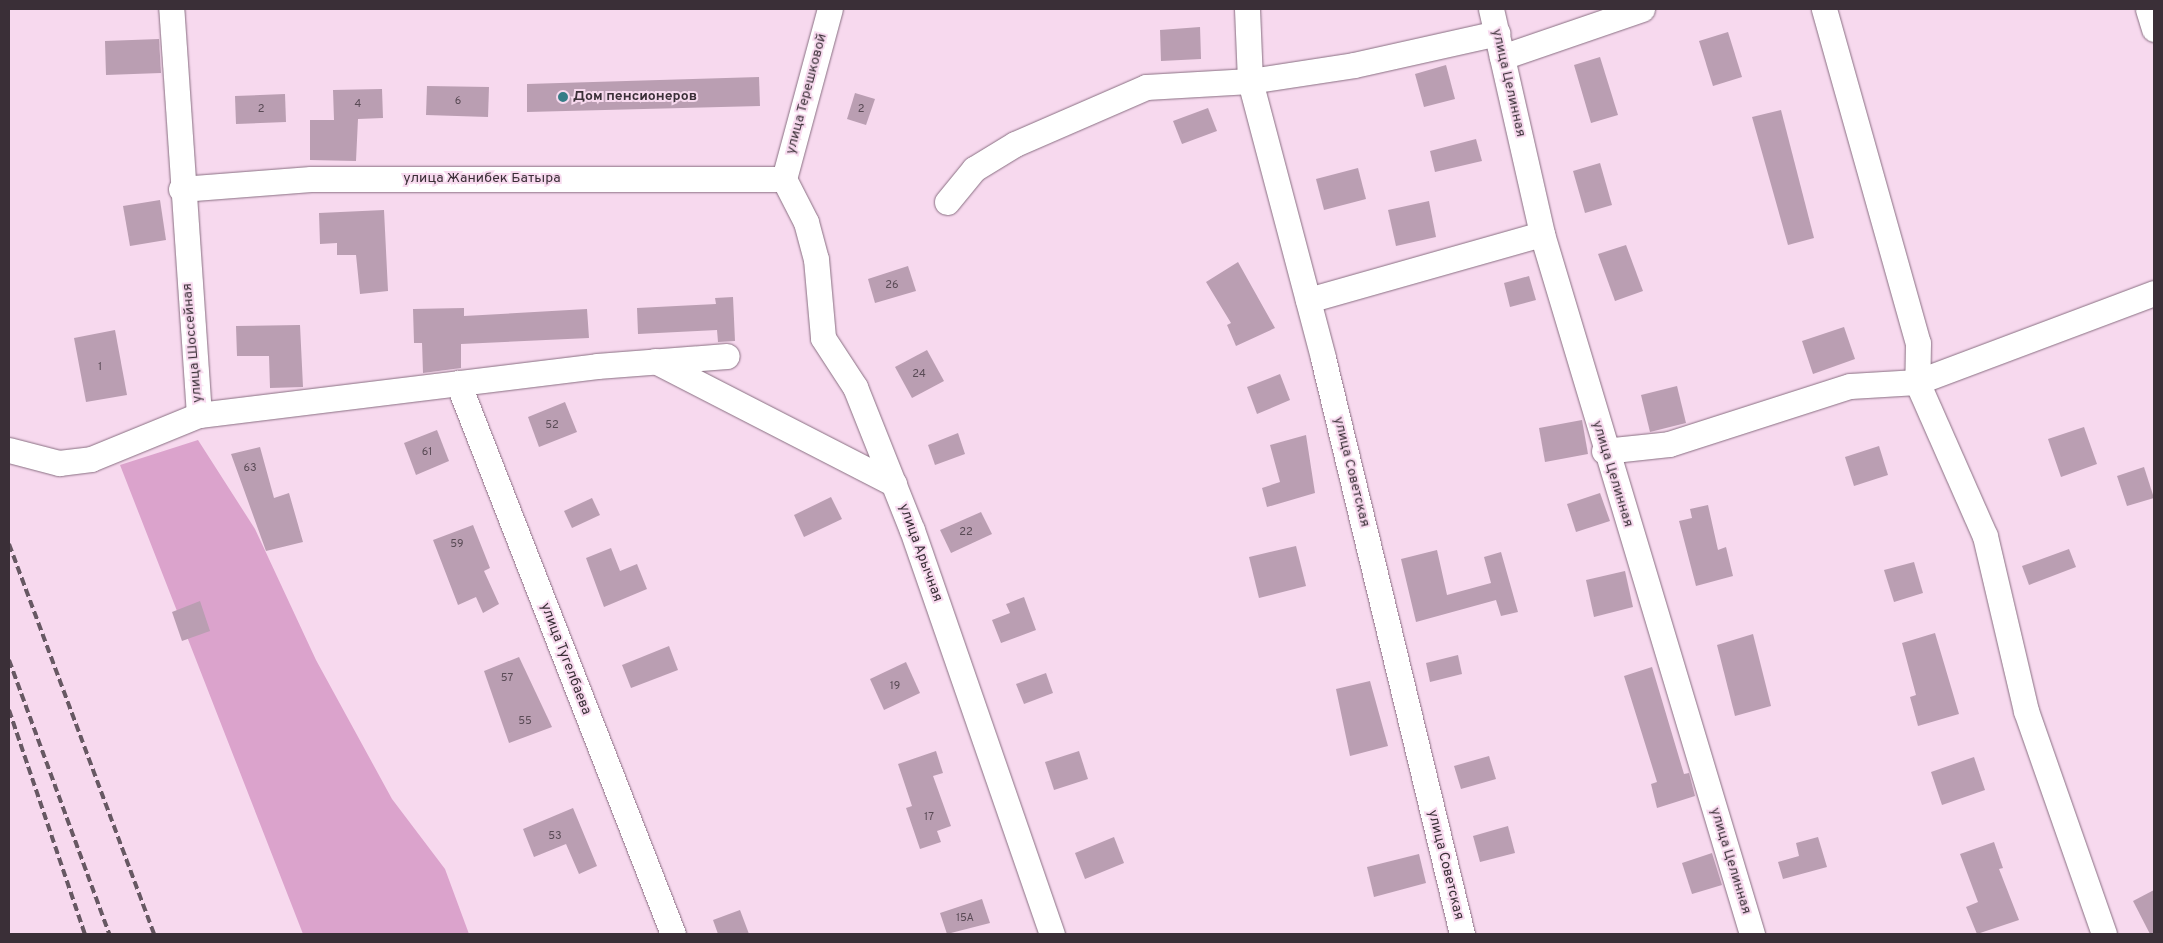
<!DOCTYPE html>
<meta charset="utf-8">
<style>
body{margin:0}
#map{position:relative;width:2163px;height:943px;overflow:hidden;background:#f7d9ee;font-family:Overpass,sans-serif}
div>[style]{position:absolute}
.green>*{inset:0;background:#dba3cc}
.building>*{inset:0;background:#ba9eb2}
.roads{filter:drop-shadow(0 0 1px #896f82) drop-shadow(0 0 1px #896f82)}
.minor>*{height:25px;margin:-12.5px;padding:0 12.5px;transform-origin:12.5px;border-radius:12.5px;background:#fff}
.rail>*{height:4px;margin-top:-2px;transform-origin:0;background:repeating-linear-gradient(90deg,#675863 0 8px,transparent 0 12px)}
.dots>*{width:14px;height:14px;translate:-50% -50%;box-sizing:border-box;border:2px solid #f7d9ee;border-radius:50%}
span{translate:-50% -50%;white-space:nowrap;text-align:center;line-height:1.15;-webkit-text-stroke:4px #f7d9ee;paint-order:stroke}
.number-label{font-size:11px;color:#5a4b56}
.number-label span{-webkit-text-stroke-width:0}
.street-label{font-size:14px;color:#3a2f37}
.poi-label{font-size:14px;color:#3a2f37;font-weight:700}
.left{translate:0 -50%;text-align:left}
.frame{position:absolute;inset:0;border:10px solid #3a2f37;pointer-events:none}
</style>
<div id="map">
<div class="green">
<div style="clip-path:polygon(198px 440px,255px 529px,316px 660px,392px 799px,445px 869px,469px 934px,303px 934px,120px 465px)"></div>
</div>
<div class="building">
<div style="clip-path:polygon(1200px 27px,1201px 59px,1161px 61px,1160px 30px)"></div>
<div style="clip-path:polygon(1728px 32px,1742px 77px,1713px 86px,1699px 41px)"></div>
<div style="clip-path:polygon(159px 39px,161px 73px,106px 75px,105px 41px)"></div>
<div style="clip-path:polygon(1600px 57px,1618px 115px,1591px 123px,1574px 65px)"></div>
<div style="clip-path:polygon(1446px 65px,1455px 99px,1424px 107px,1415px 74px)"></div>
<div style="clip-path:polygon(759px 77px,760px 106px,527px 112px,527px 84px)"></div>
<div style="clip-path:polygon(427px 86px,489px 87px,488px 117px,426px 115px)"></div>
<div style="clip-path:polygon(382px 89px,383px 118px,358px 119px,356px 161px,310px 160px,310px 120px,334px 120px,333px 90px)"></div>
<div style="clip-path:polygon(855px 93px,875px 99px,866px 125px,847px 119px)"></div>
<div style="clip-path:polygon(285px 94px,286px 122px,236px 124px,235px 96px)"></div>
<div style="clip-path:polygon(1208px 108px,1217px 131px,1182px 144px,1173px 121px)"></div>
<div style="clip-path:polygon(1781px 110px,1814px 238px,1788px 245px,1752px 117px)"></div>
<div style="clip-path:polygon(1476px 139px,1482px 161px,1435px 172px,1430px 151px)"></div>
<div style="clip-path:polygon(1600px 163px,1612px 205px,1585px 213px,1573px 171px)"></div>
<div style="clip-path:polygon(1358px 168px,1366px 199px,1324px 210px,1316px 179px)"></div>
<div style="clip-path:polygon(160px 200px,166px 240px,130px 246px,123px 206px)"></div>
<div style="clip-path:polygon(1429px 201px,1436px 237px,1396px 246px,1388px 210px)"></div>
<div style="clip-path:polygon(384px 210px,388px 291px,360px 294px,356px 255px,337px 255px,337px 243px,320px 244px,319px 213px)"></div>
<div style="clip-path:polygon(1626px 245px,1643px 291px,1615px 301px,1598px 254px)"></div>
<div style="clip-path:polygon(1238px 262px,1275px 328px,1236px 346px,1227px 325px,1231px 323px,1206px 282px)"></div>
<div style="clip-path:polygon(908px 266px,916px 291px,875px 303px,868px 279px)"></div>
<div style="clip-path:polygon(1529px 276px,1536px 300px,1510px 307px,1504px 283px)"></div>
<div style="clip-path:polygon(733px 297px,735px 341px,718px 342px,717px 330px,638px 334px,637px 308px,716px 304px,715px 298px)"></div>
<div style="clip-path:polygon(464px 308px,464px 316px,587px 309px,589px 338px,461px 344px,461px 368px,423px 373px,422px 343px,414px 343px,413px 309px)"></div>
<div style="clip-path:polygon(300px 325px,303px 387px,270px 388px,269px 356px,237px 356px,236px 326px)"></div>
<div style="clip-path:polygon(1844px 327px,1855px 359px,1813px 374px,1802px 341px)"></div>
<div style="clip-path:polygon(115px 330px,127px 395px,86px 402px,74px 338px)"></div>
<div style="clip-path:polygon(927px 350px,944px 381px,912px 398px,895px 367px)"></div>
<div style="clip-path:polygon(1280px 374px,1290px 400px,1257px 414px,1247px 387px)"></div>
<div style="clip-path:polygon(1677px 386px,1686px 423px,1650px 432px,1641px 395px)"></div>
<div style="clip-path:polygon(565px 402px,577px 432px,539px 447px,528px 417px)"></div>
<div style="clip-path:polygon(1582px 420px,1588px 454px,1545px 462px,1539px 428px)"></div>
<div style="clip-path:polygon(2084px 427px,2097px 464px,2061px 477px,2048px 439px)"></div>
<div style="clip-path:polygon(437px 430px,449px 461px,416px 475px,404px 443px)"></div>
<div style="clip-path:polygon(958px 433px,965px 454px,935px 465px,928px 445px)"></div>
<div style="clip-path:polygon(1306px 435px,1315px 493px,1267px 507px,1262px 488px,1280px 482px,1270px 445px)"></div>
<div style="clip-path:polygon(1879px 446px,1888px 475px,1854px 486px,1845px 457px)"></div>
<div style="clip-path:polygon(260px 447px,274px 498px,289px 493px,303px 542px,266px 551px,231px 454px)"></div>
<div style="clip-path:polygon(2144px 467px,2154px 498px,2127px 506px,2117px 476px)"></div>
<div style="clip-path:polygon(1600px 493px,1610px 521px,1576px 532px,1567px 504px)"></div>
<div style="clip-path:polygon(831px 497px,842px 519px,804px 537px,794px 515px)"></div>
<div style="clip-path:polygon(592px 498px,600px 515px,572px 528px,564px 511px)"></div>
<div style="clip-path:polygon(1708px 505px,1718px 550px,1726px 547px,1733px 576px,1696px 586px,1679px 521px,1692px 518px,1690px 509px)"></div>
<div style="clip-path:polygon(981px 512px,992px 534px,951px 553px,940px 530px)"></div>
<div style="clip-path:polygon(473px 525px,490px 568px,484px 571px,499px 604px,483px 613px,476px 597px,458px 605px,433px 540px)"></div>
<div style="clip-path:polygon(1296px 546px,1306px 586px,1259px 598px,1249px 557px)"></div>
<div style="clip-path:polygon(611px 548px,620px 571px,637px 564px,647px 589px,604px 607px,586px 558px)"></div>
<div style="clip-path:polygon(2069px 549px,2076px 567px,2029px 585px,2022px 566px)"></div>
<div style="clip-path:polygon(1437px 550px,1447px 595px,1491px 583px,1484px 557px,1501px 552px,1518px 612px,1501px 616px,1496px 600px,1416px 622px,1401px 559px)"></div>
<div style="clip-path:polygon(1914px 562px,1923px 593px,1894px 602px,1884px 570px)"></div>
<div style="clip-path:polygon(1625px 571px,1633px 607px,1594px 617px,1586px 580px)"></div>
<div style="clip-path:polygon(1024px 597px,1036px 630px,1001px 643px,992px 620px,1010px 613px,1006px 604px)"></div>
<div style="clip-path:polygon(200px 601px,210px 631px,182px 641px,172px 612px)"></div>
<div style="clip-path:polygon(1935px 633px,1959px 714px,1918px 726px,1910px 697px,1916px 695px,1902px 643px)"></div>
<div style="clip-path:polygon(1753px 634px,1771px 706px,1735px 716px,1717px 645px)"></div>
<div style="clip-path:polygon(669px 646px,678px 670px,631px 688px,622px 665px)"></div>
<div style="clip-path:polygon(1458px 655px,1462px 674px,1430px 682px,1426px 663px)"></div>
<div style="clip-path:polygon(519px 657px,552px 727px,509px 743px,484px 671px)"></div>
<div style="clip-path:polygon(906px 662px,920px 693px,884px 710px,870px 679px)"></div>
<div style="clip-path:polygon(1652px 667px,1684px 774px,1689px 773px,1695px 796px,1657px 808px,1651px 784px,1657px 782px,1624px 676px)"></div>
<div style="clip-path:polygon(1046px 673px,1053px 693px,1024px 704px,1016px 684px)"></div>
<div style="clip-path:polygon(1370px 681px,1388px 746px,1350px 756px,1336px 689px)"></div>
<div style="clip-path:polygon(936px 751px,943px 773px,933px 776px,951px 826px,937px 831px,941px 842px,920px 849px,906px 808px,912px 806px,898px 764px)"></div>
<div style="clip-path:polygon(1079px 751px,1088px 779px,1054px 790px,1045px 762px)"></div>
<div style="clip-path:polygon(1489px 756px,1496px 779px,1461px 789px,1454px 766px)"></div>
<div style="clip-path:polygon(1974px 757px,1985px 790px,1942px 805px,1931px 772px)"></div>
<div style="clip-path:polygon(573px 808px,597px 866px,579px 874px,566px 844px,534px 857px,523px 829px)"></div>
<div style="clip-path:polygon(1508px 826px,1515px 853px,1480px 862px,1473px 836px)"></div>
<div style="clip-path:polygon(1114px 837px,1124px 863px,1085px 879px,1075px 853px)"></div>
<div style="clip-path:polygon(1818px 837px,1827px 867px,1783px 879px,1778px 862px,1799px 856px,1796px 843px)"></div>
<div style="clip-path:polygon(1994px 842px,2003px 868px,1999px 869px,2019px 920px,1977px 934px,1966px 907px,1978px 902px,1960px 854px)"></div>
<div style="clip-path:polygon(1712px 853px,1722px 885px,1692px 894px,1682px 863px)"></div>
<div style="clip-path:polygon(1419px 854px,1426px 883px,1374px 897px,1367px 867px)"></div>
<div style="clip-path:polygon(2154px 890px,2154px 934px,2150px 934px,2133px 901px)"></div>
<div style="clip-path:polygon(982px 899px,990px 923px,947px 934px,940px 913px)"></div>
<div style="clip-path:polygon(740px 910px,749px 934px,718px 934px,713px 920px)"></div>
</div>
<div class="roads">
<div class="minor">
<div style="left:1247px;top:9px;width:72px;rotate:87.6deg"></div>
<div style="left:1250px;top:81px;width:286px;rotate:75.2deg"></div>
<div style="left:1323px;top:358px;width:593px;rotate:76.43deg"></div>
<div style="left:1491px;top:9px;width:231px;rotate:77.2deg"></div>
<div style="left:1542px;top:234px;width:731px;rotate:73.3deg"></div>
<div style="left:1824px;top:9px;width:347px;rotate:74.3deg"></div>
<div style="left:1918px;top:343px;width:39px;rotate:91deg"></div>
<div style="left:1917px;top:382px;width:168px;rotate:66.2deg"></div>
<div style="left:1985px;top:536px;width:180px;rotate:76.8deg"></div>
<div style="left:2026px;top:711px;width:236px;rotate:70.7deg"></div>
<div style="left:2148px;top:9px;width:21px;rotate:73deg"></div>
<div style="left:1502px;top:57px;width:148px;rotate:-18.9deg"></div>
<div style="left:784px;top:179px;width:48px;rotate:62.9deg"></div>
<div style="left:806px;top:222px;width:38px;rotate:75deg"></div>
<div style="left:816px;top:259px;width:79px;rotate:84.9deg"></div>
<div style="left:823px;top:338px;width:59px;rotate:56.9deg"></div>
<div style="left:855px;top:387px;width:154px;rotate:68.3deg"></div>
<div style="left:912px;top:530px;width:428px;rotate:70.9deg"></div>
<div style="left:784px;top:179px;width:176px;rotate:-74.9deg"></div>
<div style="left:181px;top:189px;width:130px;rotate:-4.4deg"></div>
<div style="left:311px;top:179px;width:473px"></div>
<div style="left:947px;top:202px;width:43px;rotate:-50.7deg"></div>
<div style="left:974px;top:169px;width:48px;rotate:-31.4deg"></div>
<div style="left:1015px;top:144px;width:143px;rotate:-23.5deg"></div>
<div style="left:1146px;top:87px;width:104px;rotate:-3.3deg"></div>
<div style="left:1250px;top:81px;width:105px;rotate:-8.7deg"></div>
<div style="left:1354px;top:65px;width:147px;rotate:-12.6deg"></div>
<div style="left:1308px;top:300px;width:243px;rotate:-15.8deg"></div>
<div style="left:655px;top:361px;width:269px;rotate:27.2deg"></div>
<div style="left:458px;top:383px;width:591px;rotate:68.68deg"></div>
<div style="left:199px;top:415px;width:401px;rotate:-7deg"></div>
<div style="left:597px;top:366px;width:130px;rotate:-4.4deg"></div>
<div style="left:9px;top:450px;width:52px;rotate:14.6deg"></div>
<div style="left:59px;top:463px;width:32px;rotate:-7deg"></div>
<div style="left:91px;top:459px;width:117px;rotate:-22.2deg"></div>
<div style="left:199px;top:415px;width:407px;rotate:-93.9deg"></div>
<div style="left:1604px;top:451px;width:65px;rotate:-6.1deg"></div>
<div style="left:1669px;top:444px;width:190px;rotate:-17.8deg"></div>
<div style="left:1850px;top:386px;width:67px;rotate:-3.4deg"></div>
<div style="left:1917px;top:382px;width:253px;rotate:-20.6deg"></div>
</div>
</div>
<div class="rail">
<div style="left:9px;top:544px;width:416px;rotate:69.6deg"></div>
<div style="left:9px;top:660px;width:292px;rotate:69.9deg"></div>
<div style="left:9px;top:710px;width:237px;rotate:71.3deg"></div>
</div>
<div class="dots">
<div style="left:563px;top:97px;background:#367d87"></div>
</div>
<div class="number-label">
<span style="left:458px;top:101px">6</span>
<span style="left:358px;top:104px">4</span>
<span style="left:261px;top:109px">2</span>
<span style="left:861px;top:109px">2</span>
<span style="left:892px;top:285px">26</span>
<span style="left:100px;top:367px">1</span>
<span style="left:919px;top:374px">24</span>
<span style="left:552px;top:425px">52</span>
<span style="left:427px;top:452px">61</span>
<span style="left:250px;top:468px">63</span>
<span style="left:966px;top:532px">22</span>
<span style="left:457px;top:544px">59</span>
<span style="left:507px;top:678px">57</span>
<span style="left:895px;top:686px">19</span>
<span style="left:525px;top:721px">55</span>
<span style="left:929px;top:817px">17</span>
<span style="left:555px;top:836px">53</span>
<span style="left:965px;top:918px">15А</span>
</div>
<div class="street-label">
<span style="left:1508px;top:83px;rotate:77deg">улица Целинная</span>
<span style="left:807px;top:94px;rotate:-75deg">улица Терешковой</span>
<span style="left:482px;top:179px">улица Жанибек Батыра</span>
<span style="left:193px;top:343px;rotate:-95deg">улица Шоссейная</span>
<span style="left:1351px;top:472px;rotate:76deg">улица Советская</span>
<span style="left:1612px;top:474px;rotate:73deg">улица Целинная</span>
<span style="left:920px;top:553px;rotate:70deg">улица Арычная</span>
<span style="left:565px;top:659px;rotate:69deg">улица Тугелбаева</span>
<span style="left:1730px;top:861px;rotate:73deg">улица Целинная</span>
<span style="left:1445px;top:865px;rotate:76deg">улица Советская</span>
</div>
<div class="poi-label">
<span class="left" style="left:573px;top:97px">Дом пенсионеров</span>
</div>
<div class="frame"></div>
</div>
